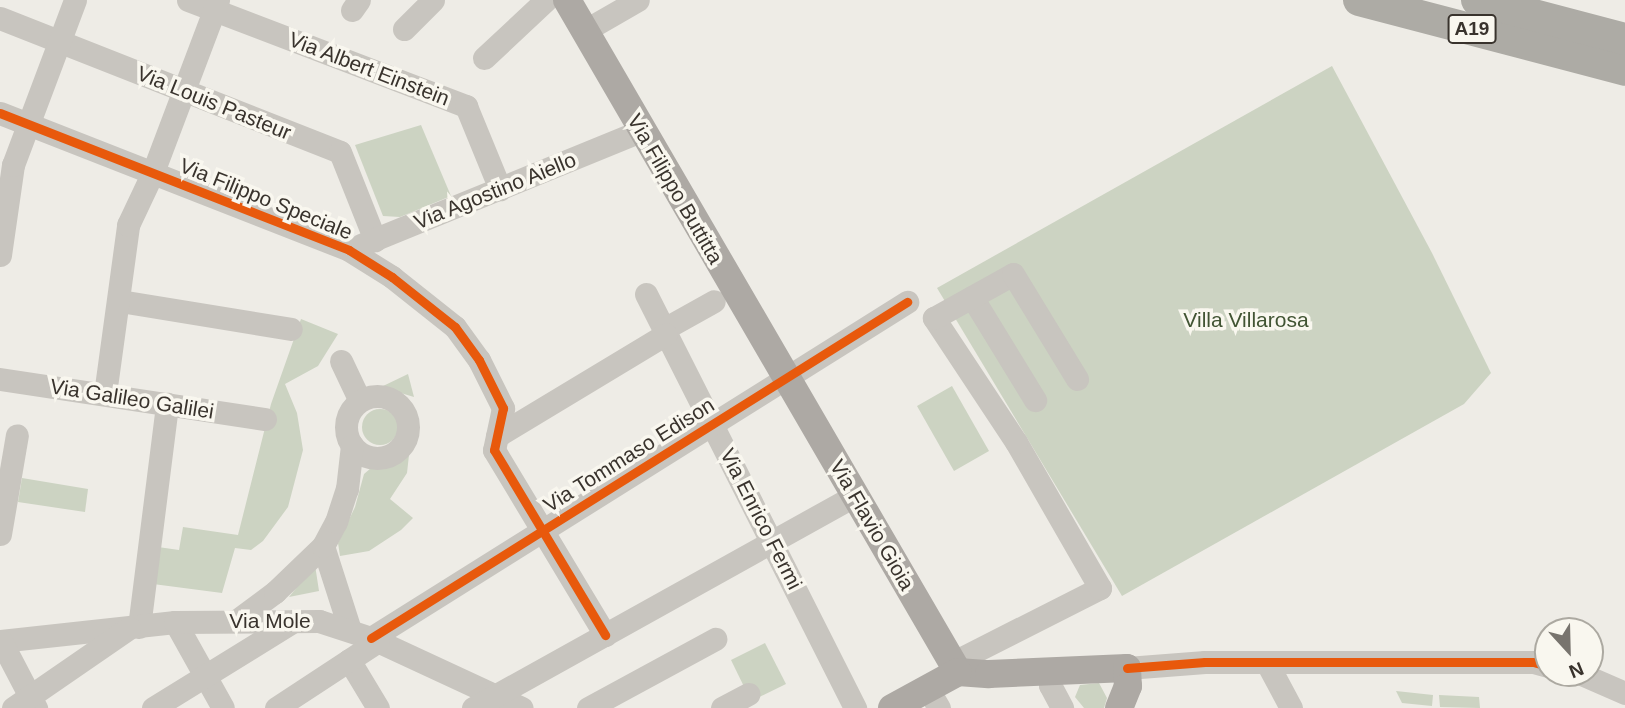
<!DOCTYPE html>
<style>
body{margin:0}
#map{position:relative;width:1625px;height:708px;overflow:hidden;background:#eeece6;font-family:Helvetica,sans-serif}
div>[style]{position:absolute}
.green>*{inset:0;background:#ccd3c2}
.round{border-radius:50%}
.minor>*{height:23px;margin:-11.5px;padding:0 11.5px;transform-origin:11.5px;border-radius:11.5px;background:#c8c5bf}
.minor>.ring{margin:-11.5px;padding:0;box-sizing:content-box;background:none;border:23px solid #c8c5bf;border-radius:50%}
.major>*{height:28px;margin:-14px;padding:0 14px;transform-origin:14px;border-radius:14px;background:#ada9a4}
.highway>*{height:32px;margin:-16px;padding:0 16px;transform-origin:16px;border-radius:16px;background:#adaba5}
.cycleway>*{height:9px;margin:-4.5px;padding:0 4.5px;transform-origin:4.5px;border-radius:4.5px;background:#e8590c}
span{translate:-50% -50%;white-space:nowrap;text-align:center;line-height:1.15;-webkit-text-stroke:7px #f9f7ef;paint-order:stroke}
.shield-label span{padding:2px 5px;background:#f9f7ef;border:2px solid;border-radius:5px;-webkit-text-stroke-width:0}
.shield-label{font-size:19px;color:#39332d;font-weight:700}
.street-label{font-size:21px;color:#39332d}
.park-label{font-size:21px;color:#415433}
.north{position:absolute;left:1534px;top:617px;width:70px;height:70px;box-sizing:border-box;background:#f9f7ef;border:2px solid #aca9a1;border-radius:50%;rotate:158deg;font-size:19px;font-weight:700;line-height:28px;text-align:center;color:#39332d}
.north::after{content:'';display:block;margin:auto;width:24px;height:32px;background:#78746e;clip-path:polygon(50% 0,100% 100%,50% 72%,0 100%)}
</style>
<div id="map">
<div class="green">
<div style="clip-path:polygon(1332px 66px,1432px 253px,1491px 373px,1464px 404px,1122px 596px,937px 288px)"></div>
<div style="clip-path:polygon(421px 125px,451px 196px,400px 217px,383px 216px,355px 145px)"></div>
<div style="clip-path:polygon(301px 319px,338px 334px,318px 366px,285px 384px,297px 413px,303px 450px,288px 507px,263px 541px,251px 550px,235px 548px,222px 593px,153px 584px,158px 547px,179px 550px,183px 527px,238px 535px,271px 404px)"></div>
<div style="clip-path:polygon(408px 374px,414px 397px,381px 387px)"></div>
<div style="clip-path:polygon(952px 386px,989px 451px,954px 471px,917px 406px)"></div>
<div class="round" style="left:362px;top:409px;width:36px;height:36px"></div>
<div style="clip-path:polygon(409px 455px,407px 473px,390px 499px,413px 518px,401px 530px,369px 551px,340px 556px,338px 543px,355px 507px,364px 474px,371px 468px,389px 467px)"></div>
<div style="clip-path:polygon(22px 478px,88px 489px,85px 512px,18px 502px)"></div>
<div style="clip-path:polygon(315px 565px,319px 591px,289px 597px)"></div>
<div style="clip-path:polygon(765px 643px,786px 684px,751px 701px,731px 660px)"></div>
<div style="clip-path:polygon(1099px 683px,1107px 698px,1104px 708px,1084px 708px,1075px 697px,1080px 685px)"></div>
<div style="clip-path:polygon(1396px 691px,1433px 695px,1432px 706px,1402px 703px)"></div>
<div style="clip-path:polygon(1439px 695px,1479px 697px,1480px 708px,1440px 707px)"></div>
</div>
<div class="minor">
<div style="left:188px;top:0;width:298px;rotate:20.9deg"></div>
<div style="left:466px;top:106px;width:90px;rotate:67.7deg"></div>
<div style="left:352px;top:10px;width:12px;rotate:-55deg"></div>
<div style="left:0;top:18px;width:365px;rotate:21.5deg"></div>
<div style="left:340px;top:152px;width:95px;rotate:68.3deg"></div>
<div style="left:404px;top:29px;width:41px;rotate:-45deg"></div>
<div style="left:584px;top:31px;width:62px;rotate:-29.9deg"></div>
<div style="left:484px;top:58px;width:85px;rotate:-43.1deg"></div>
<div style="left:0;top:113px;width:375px;rotate:21.4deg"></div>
<div style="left:349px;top:250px;width:51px;rotate:32.1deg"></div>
<div style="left:392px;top:277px;width:80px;rotate:38.4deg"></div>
<div style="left:455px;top:327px;width:41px;rotate:54deg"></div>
<div style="left:479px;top:360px;width:54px;rotate:63.4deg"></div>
<div style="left:503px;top:408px;width:43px;rotate:102.1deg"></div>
<div style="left:494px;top:450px;width:216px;rotate:59deg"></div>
<div style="left:361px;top:245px;width:301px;rotate:-22.2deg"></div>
<div style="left:0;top:255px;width:91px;rotate:-81.8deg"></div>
<div style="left:13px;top:165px;width:176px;rotate:-69.4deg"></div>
<div style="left:646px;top:294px;width:464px;rotate:63.2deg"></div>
<div style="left:972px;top:297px;width:121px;rotate:58.5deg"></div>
<div style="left:120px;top:301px;width:173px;rotate:9.3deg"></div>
<div style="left:664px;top:329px;width:57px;rotate:-29.2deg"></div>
<div style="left:341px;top:361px;width:44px;rotate:64.6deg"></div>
<div style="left:0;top:379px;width:268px;rotate:8.6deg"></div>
<div style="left:105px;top:394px;width:171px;rotate:-82.2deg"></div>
<div style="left:128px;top:225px;width:59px;rotate:-64.7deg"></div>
<div style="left:153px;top:172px;width:184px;rotate:-69.3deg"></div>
<div class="ring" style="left:346px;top:396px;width:39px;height:39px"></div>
<div style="left:497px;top:436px;width:197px;rotate:-31.1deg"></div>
<div style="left:0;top:534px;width:100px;rotate:-80.3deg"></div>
<div style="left:236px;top:621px;width:49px;rotate:-36.6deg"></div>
<div style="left:275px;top:592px;width:66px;rotate:-43.8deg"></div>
<div style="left:175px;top:622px;width:98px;rotate:60.8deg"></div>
<div style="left:139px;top:627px;width:225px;rotate:-82.8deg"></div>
<div style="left:350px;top:630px;width:88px;rotate:-107.8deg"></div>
<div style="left:323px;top:546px;width:27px;rotate:-62deg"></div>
<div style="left:336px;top:522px;width:35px;rotate:-72deg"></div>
<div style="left:347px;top:489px;width:44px;rotate:-83.5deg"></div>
<div style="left:371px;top:638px;width:633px;rotate:-32.08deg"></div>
<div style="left:0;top:641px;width:176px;rotate:-6.2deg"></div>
<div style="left:175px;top:622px;width:144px;rotate:-0.4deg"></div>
<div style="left:319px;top:621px;width:55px;rotate:18.1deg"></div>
<div style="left:371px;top:638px;width:166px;rotate:24.9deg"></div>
<div style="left:1px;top:641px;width:76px;rotate:62.4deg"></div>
<div style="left:349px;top:660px;width:56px;rotate:58.9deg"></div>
<div style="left:952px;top:663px;width:166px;rotate:-26.9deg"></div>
<div style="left:1100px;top:588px;width:168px;rotate:-119.9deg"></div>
<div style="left:1016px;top:442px;width:149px;rotate:-123.5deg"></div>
<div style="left:934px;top:318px;width:90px;rotate:-29.1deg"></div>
<div style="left:1013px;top:274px;width:123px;rotate:58.6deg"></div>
<div style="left:1267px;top:663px;width:51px;rotate:61.9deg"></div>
<div style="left:1127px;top:668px;width:78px;rotate:-4.4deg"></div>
<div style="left:1205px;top:662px;width:328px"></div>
<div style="left:1533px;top:662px;width:16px;rotate:15deg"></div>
<div style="left:1050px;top:672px;width:13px;rotate:90deg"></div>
<div style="left:1050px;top:685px;width:26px;rotate:62deg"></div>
<div style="left:1579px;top:673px;width:50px;rotate:23.5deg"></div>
<div style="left:928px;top:689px;width:22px;rotate:60deg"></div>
<div style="left:13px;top:708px;width:141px;rotate:-34.6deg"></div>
<div style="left:153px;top:708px;width:166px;rotate:-31.7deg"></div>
<div style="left:276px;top:708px;width:122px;rotate:-33.3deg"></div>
<div style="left:473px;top:708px;width:437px;rotate:-29.1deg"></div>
<div style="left:588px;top:708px;width:145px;rotate:-28.5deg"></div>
<div style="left:722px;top:708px;width:30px;rotate:-28deg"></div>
</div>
<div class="major">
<div style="left:567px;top:0;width:777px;rotate:59.81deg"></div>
<div style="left:958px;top:672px;width:31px;rotate:4deg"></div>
<div style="left:989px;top:674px;width:138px;rotate:-2.5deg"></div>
<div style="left:1127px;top:668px;width:18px;rotate:87deg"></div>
<div style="left:1128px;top:686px;width:24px;rotate:112deg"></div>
<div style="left:892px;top:708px;width:75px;rotate:-28.6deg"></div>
</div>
<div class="highway">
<div style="left:1359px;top:0;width:275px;rotate:14.7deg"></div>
<div style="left:1477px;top:0;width:153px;rotate:14.8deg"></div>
</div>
<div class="cycleway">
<div style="left:0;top:113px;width:375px;rotate:21.4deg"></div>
<div style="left:349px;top:250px;width:51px;rotate:32.1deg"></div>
<div style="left:392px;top:277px;width:80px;rotate:38.4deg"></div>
<div style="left:455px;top:327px;width:41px;rotate:54deg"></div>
<div style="left:479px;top:360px;width:54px;rotate:63.4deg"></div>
<div style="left:503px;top:408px;width:43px;rotate:102.1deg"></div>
<div style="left:494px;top:450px;width:216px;rotate:59deg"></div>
<div style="left:371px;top:638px;width:633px;rotate:-32.08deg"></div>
<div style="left:1127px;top:668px;width:78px;rotate:-4.4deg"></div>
<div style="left:1205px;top:662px;width:328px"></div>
<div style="left:1533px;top:662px;width:16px;rotate:15deg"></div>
</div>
<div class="shield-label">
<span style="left:1472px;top:29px">A19</span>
</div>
<div class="street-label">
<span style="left:369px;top:69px;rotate:21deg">Via Albert Einstein</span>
<span style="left:214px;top:103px;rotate:22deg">Via Louis Pasteur</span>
<span style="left:675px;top:189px;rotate:60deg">Via Filippo Buttitta</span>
<span style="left:495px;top:191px;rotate:-22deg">Via Agostino Aiello</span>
<span style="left:266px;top:199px;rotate:22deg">Via Filippo Speciale</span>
<span style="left:132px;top:399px;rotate:9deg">Via Galileo Galilei</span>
<span style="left:629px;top:455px;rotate:-32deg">Via Tommaso Edison</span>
<span style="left:761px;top:519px;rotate:63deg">Via Enrico Fermi</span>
<span style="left:872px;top:525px;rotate:60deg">Via Flavio Gioia</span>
<span style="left:270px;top:621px">Via Mole</span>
</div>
<div class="park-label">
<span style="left:1246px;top:320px">Villa Villarosa</span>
</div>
<div class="north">N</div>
</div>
